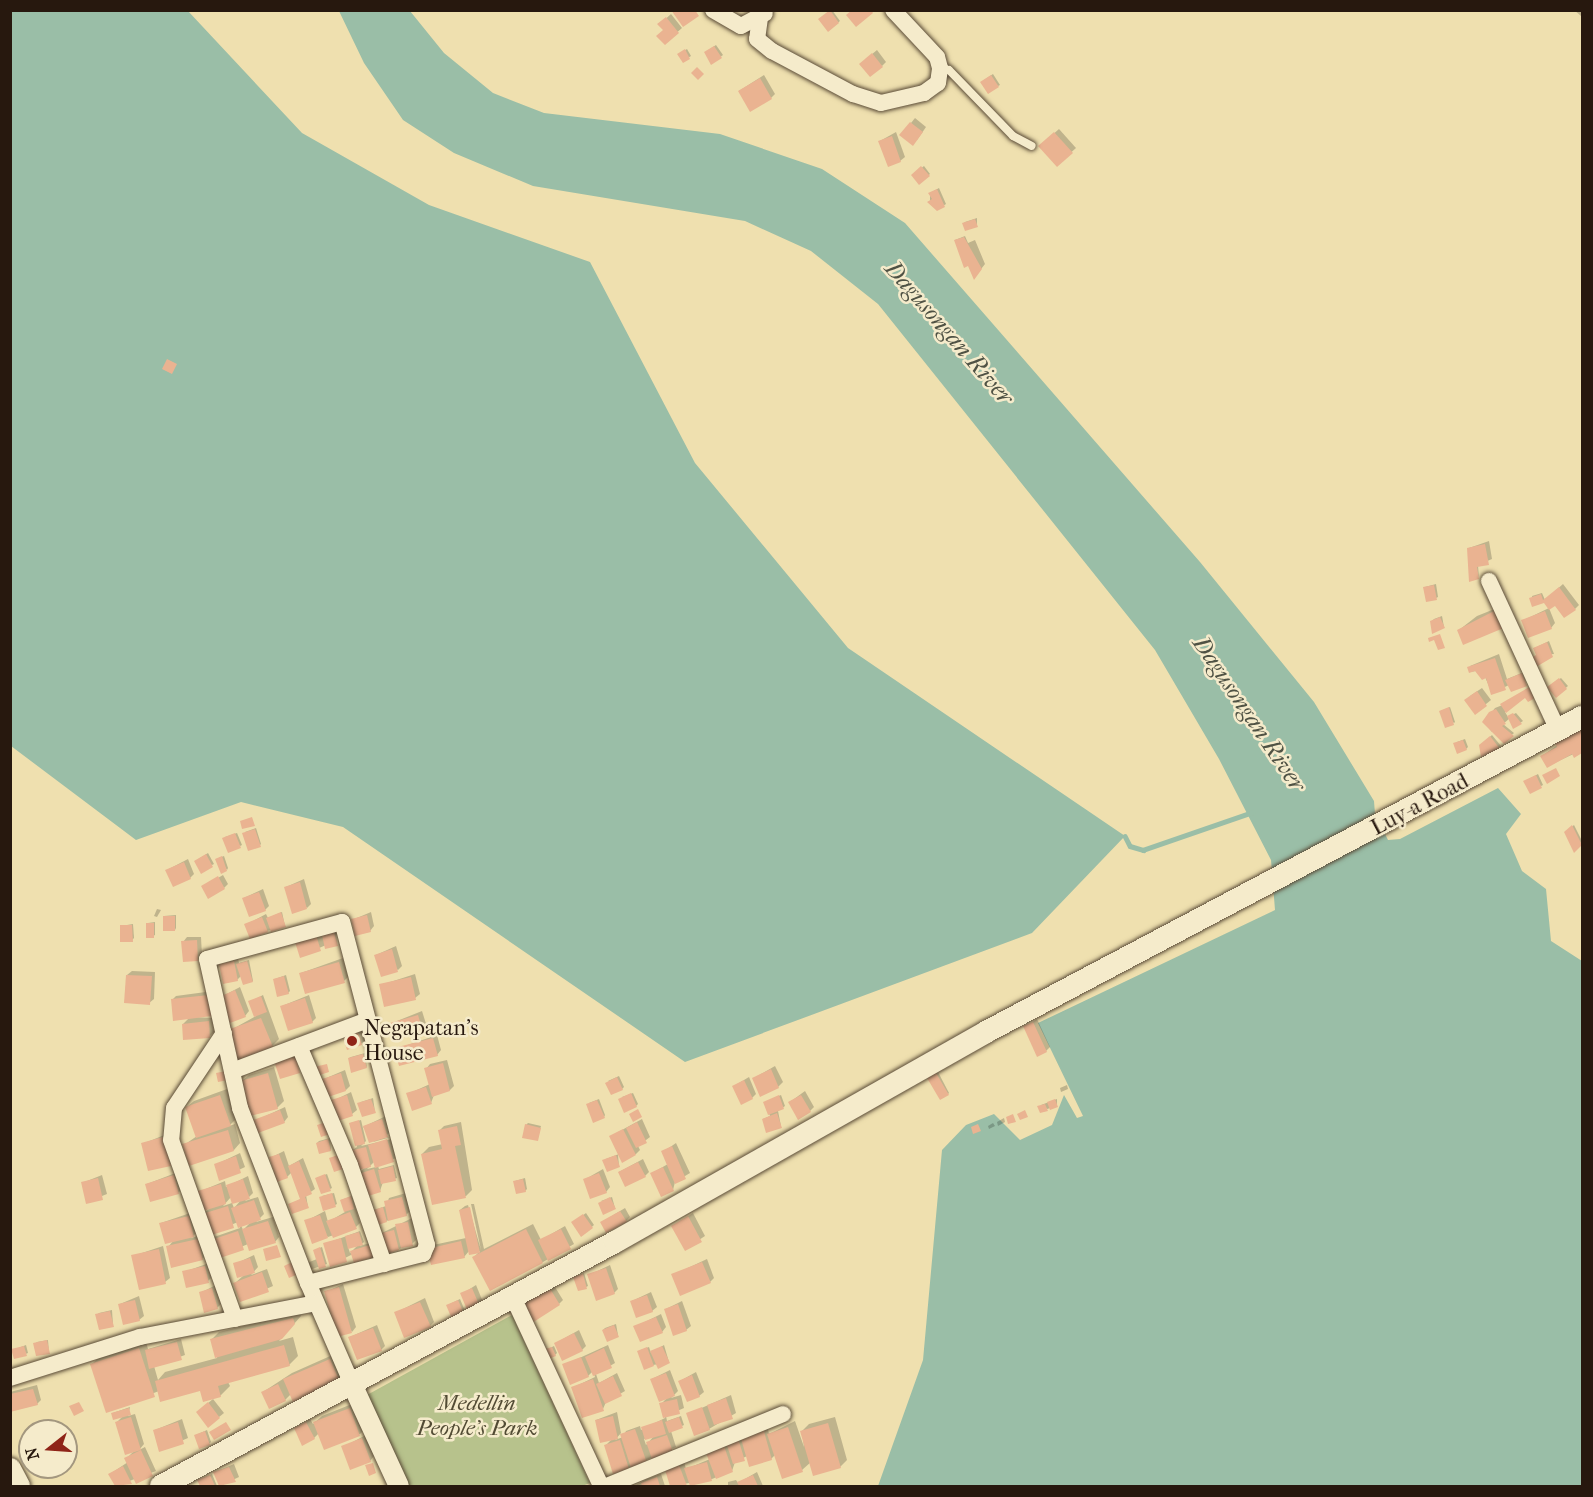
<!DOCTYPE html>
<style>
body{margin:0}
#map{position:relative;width:1593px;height:1497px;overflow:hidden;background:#efe0af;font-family:"IM FELL French Canon",serif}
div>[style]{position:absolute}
.green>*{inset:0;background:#b7c28c}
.water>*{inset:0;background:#9abea7}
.shadow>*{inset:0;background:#0003}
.stream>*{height:4.5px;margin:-2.25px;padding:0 2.25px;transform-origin:2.25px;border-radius:2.25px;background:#9abea7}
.building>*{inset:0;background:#eab391}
.roads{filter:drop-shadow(0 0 2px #594a36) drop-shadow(0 0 2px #594a36)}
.service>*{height:8px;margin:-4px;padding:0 4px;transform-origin:4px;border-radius:4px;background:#f5ebcb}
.minor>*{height:16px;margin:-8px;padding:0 8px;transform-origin:8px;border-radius:8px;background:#f5ebcb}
.tertiary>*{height:20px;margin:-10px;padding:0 10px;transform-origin:10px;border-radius:10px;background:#f5ebcb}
.secondary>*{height:22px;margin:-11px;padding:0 11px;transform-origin:11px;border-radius:11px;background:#f5ebcb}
.dots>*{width:16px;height:16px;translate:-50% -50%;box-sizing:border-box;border:3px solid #f5ebcb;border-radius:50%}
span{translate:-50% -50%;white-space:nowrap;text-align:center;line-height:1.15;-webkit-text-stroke:5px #f5ebcb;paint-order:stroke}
.street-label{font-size:22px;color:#27180e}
.poi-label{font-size:22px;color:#27180e}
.left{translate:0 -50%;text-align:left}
.park-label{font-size:22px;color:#524b34;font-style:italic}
.water-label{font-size:24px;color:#4f5244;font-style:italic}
.frame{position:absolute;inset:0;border:12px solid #27180e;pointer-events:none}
.north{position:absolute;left:18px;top:1419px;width:60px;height:60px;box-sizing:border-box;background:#f5ebcb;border:2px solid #a3977f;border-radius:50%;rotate:253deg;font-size:16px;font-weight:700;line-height:24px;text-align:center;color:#27180e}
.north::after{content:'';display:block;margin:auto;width:21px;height:27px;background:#8f2418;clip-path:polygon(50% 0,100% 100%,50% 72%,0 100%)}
</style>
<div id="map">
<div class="green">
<div style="clip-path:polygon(512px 1315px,590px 1483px,582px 1486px,406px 1486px,367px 1395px)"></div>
</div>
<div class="water">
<div style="clip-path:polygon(10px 11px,188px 11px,302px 133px,429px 205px,590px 262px,695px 463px,848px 648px,1125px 836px,1032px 933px,685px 1062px,343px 827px,241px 802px,136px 840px,11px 746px)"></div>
<div style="clip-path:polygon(339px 11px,410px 11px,444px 53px,493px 93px,544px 113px,720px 134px,822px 169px,905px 223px,1200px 562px,1314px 702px,1374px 801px,1375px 814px,1388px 840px,1400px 839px,1498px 788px,1521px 814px,1506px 834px,1522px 871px,1546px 889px,1551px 941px,1582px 961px,1582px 1486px,878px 1486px,923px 1360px,942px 1150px,966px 1125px,994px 1114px,1020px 1140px,1052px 1125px,1064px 1095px,1077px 1118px,1083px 1116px,1038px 1023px,1275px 910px,1271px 860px,1219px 759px,1155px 650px,878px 304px,811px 251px,745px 221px,533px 186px,454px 153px,403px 120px,364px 63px)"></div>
</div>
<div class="shadow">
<div style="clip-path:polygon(832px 10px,840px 21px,828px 30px,820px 19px)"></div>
<div style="clip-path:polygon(1574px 10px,1582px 10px,1582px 15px,1581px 16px)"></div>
<div style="clip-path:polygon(671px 14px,682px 28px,665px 43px,665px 30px,660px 24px)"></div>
<div style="clip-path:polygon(716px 45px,723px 55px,712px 63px,707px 51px)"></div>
<div style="clip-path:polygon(687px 49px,691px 56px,683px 61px,681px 53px)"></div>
<div style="clip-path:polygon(877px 50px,886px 62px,882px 66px,865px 60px)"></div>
<div style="clip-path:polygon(993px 74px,1000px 85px,998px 86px,984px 80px)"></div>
<div style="clip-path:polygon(764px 75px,775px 94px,771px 98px,739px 91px)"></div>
<div style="clip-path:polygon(915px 118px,926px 127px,917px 140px,911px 123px)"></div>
<div style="clip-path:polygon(1059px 129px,1076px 148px,1057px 165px,1040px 146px)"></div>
<div style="clip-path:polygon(896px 132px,905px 157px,900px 161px,880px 141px)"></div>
<div style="clip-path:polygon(924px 166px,930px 174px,919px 183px,913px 175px)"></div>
<div style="clip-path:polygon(939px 188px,946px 204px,938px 209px,930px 204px,930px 193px)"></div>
<div style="clip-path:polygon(977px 218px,977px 225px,964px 223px,965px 222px)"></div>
<div style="clip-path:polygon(965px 236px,968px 243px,975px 240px,985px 264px,974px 278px,978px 269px,955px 240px)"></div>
<div style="clip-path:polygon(1489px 541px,1492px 559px,1478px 565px,1479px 578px,1469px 548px)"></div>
<div style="clip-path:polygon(1436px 584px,1438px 597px,1436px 598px,1425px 587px)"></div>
<div style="clip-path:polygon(1563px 584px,1579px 605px,1575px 609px,1556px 604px,1549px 608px,1555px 623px,1551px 628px,1522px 621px,1549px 608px,1545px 600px,1533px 605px,1532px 596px,1542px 593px,1545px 600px)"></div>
<div style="clip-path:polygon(1502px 606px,1509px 621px,1459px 630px,1477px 616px)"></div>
<div style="clip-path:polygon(1442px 616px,1444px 627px,1432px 621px,1434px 619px)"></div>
<div style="clip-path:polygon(1549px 641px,1554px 654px,1538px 655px,1535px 648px)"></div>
<div style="clip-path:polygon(1499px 654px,1507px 679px,1524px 672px,1526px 685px,1509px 685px,1492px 693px,1482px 670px,1470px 672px,1470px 666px)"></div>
<div style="clip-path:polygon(1561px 678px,1568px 686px,1556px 696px,1549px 687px)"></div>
<div style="clip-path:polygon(1482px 688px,1491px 700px,1475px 713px,1470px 696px)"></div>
<div style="clip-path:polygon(1525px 696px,1505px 712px,1508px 717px,1516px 713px,1523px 721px,1514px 727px,1510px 718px,1503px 724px,1514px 733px,1504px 742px,1501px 725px,1492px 732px,1484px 722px,1495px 708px)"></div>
<div style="clip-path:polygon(1450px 707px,1455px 722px,1454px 723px,1441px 711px)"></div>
<div style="clip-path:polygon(1582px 727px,1582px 750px,1548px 766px,1542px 756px)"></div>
<div style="clip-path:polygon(1492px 735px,1501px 746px,1487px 756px,1481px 745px)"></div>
<div style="clip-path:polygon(1465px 739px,1468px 747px,1466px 749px,1457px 742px)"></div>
<div style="clip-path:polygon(1538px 774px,1543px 785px,1530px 792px,1527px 780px)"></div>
<div style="clip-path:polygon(1574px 825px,1582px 841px,1574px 850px,1566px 832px)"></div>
<div style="clip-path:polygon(256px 828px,261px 844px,260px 845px,245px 832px)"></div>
<div style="clip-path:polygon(237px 833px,242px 845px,240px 846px,225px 837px)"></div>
<div style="clip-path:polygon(208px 853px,214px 864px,212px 865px,197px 860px)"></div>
<div style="clip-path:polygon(224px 856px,228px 868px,227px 870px,219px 858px)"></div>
<div style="clip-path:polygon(188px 859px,194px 874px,190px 878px,167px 870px)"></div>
<div style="clip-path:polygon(223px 875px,228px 884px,224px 888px,206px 885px)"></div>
<div style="clip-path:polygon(304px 879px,311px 904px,307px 908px,286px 887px)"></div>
<div style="clip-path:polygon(263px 889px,269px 906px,265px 910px,244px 898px)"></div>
<div style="clip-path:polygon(157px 909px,161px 910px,157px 917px,154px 916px)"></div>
<div style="clip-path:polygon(282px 912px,285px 926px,267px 931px,246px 925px,266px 914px,268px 918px)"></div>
<div style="clip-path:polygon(371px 912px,374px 926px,370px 931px,352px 920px)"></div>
<div style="clip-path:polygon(176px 915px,176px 928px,175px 930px,164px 916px)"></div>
<div style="clip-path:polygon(155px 922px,155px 935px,153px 936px,148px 923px)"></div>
<div style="clip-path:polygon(133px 924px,134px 938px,132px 940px,121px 926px)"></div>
<div style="clip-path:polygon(336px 931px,337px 945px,326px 945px,301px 956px,320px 932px,322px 937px)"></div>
<div style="clip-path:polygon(187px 937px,201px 937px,202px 956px,198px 960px,183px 942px)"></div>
<div style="clip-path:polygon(396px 946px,402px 966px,398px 970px,376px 955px)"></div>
<div style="clip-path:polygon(238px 958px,239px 963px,249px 960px,253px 981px,244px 983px,241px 976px,237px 980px,221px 965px)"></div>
<div style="clip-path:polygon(343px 958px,348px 977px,344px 981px,301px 973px)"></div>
<div style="clip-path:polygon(132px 971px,155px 972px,154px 999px,149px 1003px,127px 975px)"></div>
<div style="clip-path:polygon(415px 974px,420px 994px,415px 998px,381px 985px)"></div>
<div style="clip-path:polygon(286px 975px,290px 991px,288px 993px,275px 979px)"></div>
<div style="clip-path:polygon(240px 987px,249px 1011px,245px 1016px,221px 997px)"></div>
<div style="clip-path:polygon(213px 991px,194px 1017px,213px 1018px,214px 1032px,210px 1036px,183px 1024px,190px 1017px,172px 1000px,176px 996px)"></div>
<div style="clip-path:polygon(263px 995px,279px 1039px,272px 1046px,229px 1031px,256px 1016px,250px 1002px)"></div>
<div style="clip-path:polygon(309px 995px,316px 1018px,312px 1022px,282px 1006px)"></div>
<div style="clip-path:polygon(422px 1011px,427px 1027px,423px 1031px,392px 1023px)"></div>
<div style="clip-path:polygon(1037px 1019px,1050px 1047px,1046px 1051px,1025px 1027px)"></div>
<div style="clip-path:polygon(362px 1029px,366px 1039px,361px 1044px,349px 1034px)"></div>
<div style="clip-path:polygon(437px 1035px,441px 1050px,437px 1055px,396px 1049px)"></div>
<div style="clip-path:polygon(365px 1053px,367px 1067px,349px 1058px,351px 1057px)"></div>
<div style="clip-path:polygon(447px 1060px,454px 1086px,450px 1090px,434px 1095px,431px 1103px,408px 1094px,430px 1084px,426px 1069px,430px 1064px)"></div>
<div style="clip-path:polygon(775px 1066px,783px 1082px,778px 1087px,754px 1078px)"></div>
<div style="clip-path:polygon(274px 1067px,284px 1101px,277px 1108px,242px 1081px,249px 1075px)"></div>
<div style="clip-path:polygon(345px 1070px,350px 1086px,346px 1090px,324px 1079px)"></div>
<div style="clip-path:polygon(938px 1072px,949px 1093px,948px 1094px,931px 1077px)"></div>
<div style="clip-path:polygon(619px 1076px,624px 1087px,622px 1089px,608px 1081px)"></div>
<div style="clip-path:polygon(749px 1077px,756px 1094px,752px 1098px,734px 1086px)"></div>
<div style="clip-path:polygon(1067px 1085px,1068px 1089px,1061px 1092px,1060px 1088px)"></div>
<div style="clip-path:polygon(227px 1089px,237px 1118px,229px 1126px,235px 1124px,240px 1143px,234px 1150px,184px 1145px,197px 1136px,187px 1107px,194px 1101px)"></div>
<div style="clip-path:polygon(805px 1091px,814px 1107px,810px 1111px,790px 1102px)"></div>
<div style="clip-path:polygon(351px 1092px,357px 1110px,352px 1114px,333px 1101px)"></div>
<div style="clip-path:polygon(633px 1093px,638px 1104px,636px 1106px,622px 1097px)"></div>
<div style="clip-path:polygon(781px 1095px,785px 1106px,778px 1111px,781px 1126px,763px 1119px,770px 1116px,765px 1102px)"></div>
<div style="clip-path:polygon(373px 1098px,375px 1112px,359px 1104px,361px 1102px)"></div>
<div style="clip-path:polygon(599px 1099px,605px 1115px,604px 1117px,589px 1103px)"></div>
<div style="clip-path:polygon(1057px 1099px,1057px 1106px,1047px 1109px,1041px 1105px)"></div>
<div style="clip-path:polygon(285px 1107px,288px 1117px,284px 1122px,255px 1121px)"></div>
<div style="clip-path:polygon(386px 1116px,391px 1131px,384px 1138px,391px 1137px,373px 1142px,377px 1138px,363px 1127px)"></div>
<div style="clip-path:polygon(1004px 1118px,1005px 1122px,998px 1126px,997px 1122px)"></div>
<div style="clip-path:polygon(642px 1119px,650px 1137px,638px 1146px,640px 1150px,636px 1154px,618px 1155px,619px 1166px,606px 1159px,619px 1154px,611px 1136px)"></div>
<div style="clip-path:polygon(evenodd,361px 1120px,366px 1141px,361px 1146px,392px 1139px,398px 1157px,378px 1166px,379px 1169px,394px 1165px,397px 1178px,383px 1182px,380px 1191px,357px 1175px,365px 1167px,351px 1151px,357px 1147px,351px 1123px,361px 1120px,375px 1161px,376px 1167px,367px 1169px,375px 1161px)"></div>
<div style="clip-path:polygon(461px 1122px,472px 1190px,466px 1196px,433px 1203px,422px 1154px,429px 1147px,443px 1144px,440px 1130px,444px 1126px)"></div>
<div style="clip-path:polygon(528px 1123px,541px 1126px,537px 1140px,526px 1125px)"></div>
<div style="clip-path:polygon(993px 1123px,995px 1126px,989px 1129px,988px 1126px)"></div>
<div style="clip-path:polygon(167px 1134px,174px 1160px,170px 1164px,142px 1144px)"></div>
<div style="clip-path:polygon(330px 1138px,331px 1150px,317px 1143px,319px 1141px)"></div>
<div style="clip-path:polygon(676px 1143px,690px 1173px,675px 1182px,673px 1190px,652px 1173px,668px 1164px,663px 1152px)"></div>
<div style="clip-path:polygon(284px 1151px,289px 1166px,303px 1158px,315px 1189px,306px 1195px,308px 1207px,290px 1204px,301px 1199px,292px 1172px,287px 1177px,270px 1158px)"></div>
<div style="clip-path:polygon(240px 1153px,245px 1167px,220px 1179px,215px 1165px)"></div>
<div style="clip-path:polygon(643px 1159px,649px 1172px,645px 1176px,619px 1172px)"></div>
<div style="clip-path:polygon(603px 1169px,610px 1187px,606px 1192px,584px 1180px)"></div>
<div style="clip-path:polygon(178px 1172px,183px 1188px,178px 1193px,147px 1184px)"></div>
<div style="clip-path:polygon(327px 1174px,332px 1188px,330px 1189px,317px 1178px)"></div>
<div style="clip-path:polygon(102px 1175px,107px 1194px,87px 1202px,82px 1183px)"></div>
<div style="clip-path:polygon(evenodd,248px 1176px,253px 1193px,245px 1201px,258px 1197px,264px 1214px,256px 1222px,273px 1217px,279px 1237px,275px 1242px,248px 1244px,215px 1258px,214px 1237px,240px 1228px,238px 1222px,209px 1234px,203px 1214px,210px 1208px,196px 1193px,225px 1181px,226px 1187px,248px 1176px,231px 1197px,242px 1199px,234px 1208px,232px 1203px,223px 1206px,231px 1197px,248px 1176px,251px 1222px,243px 1230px,241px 1225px,251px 1222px)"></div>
<div style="clip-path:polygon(525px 1178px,527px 1189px,525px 1191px,515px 1181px)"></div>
<div style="clip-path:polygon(334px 1193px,337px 1204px,335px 1205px,322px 1196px)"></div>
<div style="clip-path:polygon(406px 1193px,410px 1211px,406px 1215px,386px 1221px,374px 1210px,386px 1206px,389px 1198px)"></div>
<div style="clip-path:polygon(352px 1196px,360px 1223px,356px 1227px,328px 1237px,306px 1221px,325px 1211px,328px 1222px,345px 1212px,341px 1200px)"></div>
<div style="clip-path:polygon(612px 1197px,615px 1208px,601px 1201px)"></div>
<div style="clip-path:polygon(471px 1204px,474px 1204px,484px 1249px,533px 1224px,541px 1240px,565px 1226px,574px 1244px,543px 1262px,474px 1257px,480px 1251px,469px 1251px,464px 1257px,432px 1264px,433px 1245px,466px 1238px,460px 1210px,465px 1206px,468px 1205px,481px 1250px)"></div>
<div style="clip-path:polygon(625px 1208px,630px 1217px,626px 1221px,602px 1222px)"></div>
<div style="clip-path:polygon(193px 1212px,198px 1231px,191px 1238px,202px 1235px,207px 1255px,202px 1259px,168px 1247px,174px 1240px,161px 1223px)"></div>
<div style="clip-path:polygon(586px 1213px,594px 1225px,582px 1235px,575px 1221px)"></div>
<div style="clip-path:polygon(693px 1213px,705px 1236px,685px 1249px,673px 1226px)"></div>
<div style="clip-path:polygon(412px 1218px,416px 1240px,412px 1244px,399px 1249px,380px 1234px)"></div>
<div style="clip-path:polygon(evenodd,360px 1231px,364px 1242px,359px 1246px,374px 1242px,377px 1251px,353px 1254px,331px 1265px,325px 1244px,360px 1231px,359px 1244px,350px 1253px,348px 1247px,359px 1244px)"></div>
<div style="clip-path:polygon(163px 1246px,170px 1278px,165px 1282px,133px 1256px)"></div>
<div style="clip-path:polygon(322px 1247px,327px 1264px,309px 1270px,307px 1263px,317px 1259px,315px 1250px)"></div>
<div style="clip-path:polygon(254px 1255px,258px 1267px,251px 1275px,267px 1269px,273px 1286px,241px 1300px,235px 1283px,244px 1275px,235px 1264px)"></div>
<div style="clip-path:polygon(707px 1259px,714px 1278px,710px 1282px,673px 1275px)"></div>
<div style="clip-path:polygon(209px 1263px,212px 1277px,208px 1281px,184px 1272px)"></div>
<div style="clip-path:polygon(610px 1265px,618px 1289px,614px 1293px,589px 1275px)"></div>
<div style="clip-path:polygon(584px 1273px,588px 1286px,586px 1287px,575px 1277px)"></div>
<div style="clip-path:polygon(550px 1279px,563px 1300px,559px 1304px,524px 1296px)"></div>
<div style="clip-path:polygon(343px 1284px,356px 1327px,352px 1332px,326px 1292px)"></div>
<div style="clip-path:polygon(216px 1285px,221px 1304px,217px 1308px,200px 1293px)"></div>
<div style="clip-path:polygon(476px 1285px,483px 1302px,479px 1306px,462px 1294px)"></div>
<div style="clip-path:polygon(651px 1292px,657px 1307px,652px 1311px,632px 1301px)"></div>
<div style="clip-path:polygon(139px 1296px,144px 1316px,139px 1320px,120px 1304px)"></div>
<div style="clip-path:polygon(425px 1298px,434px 1322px,430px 1326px,395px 1313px)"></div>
<div style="clip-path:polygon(460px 1299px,465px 1311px,463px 1312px,448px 1305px)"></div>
<div style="clip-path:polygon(682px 1301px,691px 1326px,686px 1330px,666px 1309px)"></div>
<div style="clip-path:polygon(112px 1310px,113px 1325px,97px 1315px,99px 1313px)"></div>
<div style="clip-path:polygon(300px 1312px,301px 1316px,279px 1341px,293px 1337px,298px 1356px,289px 1365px,228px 1382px,230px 1386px,220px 1396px,201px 1389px,159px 1391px,107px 1411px,92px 1364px,98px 1358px,146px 1342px,148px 1349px,181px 1339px,185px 1355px,154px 1366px,158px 1380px,165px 1372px,217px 1358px,212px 1339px,219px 1332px)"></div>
<div style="clip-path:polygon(661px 1314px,666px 1327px,662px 1332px,635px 1327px)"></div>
<div style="clip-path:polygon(616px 1324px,618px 1335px,603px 1330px,605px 1328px)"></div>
<div style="clip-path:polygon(377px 1325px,385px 1346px,381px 1350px,350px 1337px)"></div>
<div style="clip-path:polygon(579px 1330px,586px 1346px,582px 1350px,556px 1343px)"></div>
<div style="clip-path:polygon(48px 1340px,49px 1353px,35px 1344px,37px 1342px)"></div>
<div style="clip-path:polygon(26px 1345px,28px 1353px,15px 1358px,13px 1350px)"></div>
<div style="clip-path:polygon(608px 1345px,615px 1363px,596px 1374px,599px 1383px,617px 1373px,625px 1391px,606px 1402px,603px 1409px,572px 1388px,595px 1377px,593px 1371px,588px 1376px,564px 1365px)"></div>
<div style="clip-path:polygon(664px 1345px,669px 1362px,653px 1365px,641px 1350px,649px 1347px,651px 1353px)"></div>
<div style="clip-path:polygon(554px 1346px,557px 1353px,555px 1355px,546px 1350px)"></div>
<div style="clip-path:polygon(337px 1353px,346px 1374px,339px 1381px,291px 1394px,285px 1400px,263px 1392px,292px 1373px)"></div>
<div style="clip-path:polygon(evenodd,670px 1370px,678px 1391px,671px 1398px,681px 1395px,684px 1408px,666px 1416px,667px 1421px,681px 1416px,684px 1425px,671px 1431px,676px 1447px,628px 1468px,606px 1445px,613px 1438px,596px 1420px,617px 1412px,621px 1433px,615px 1440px,623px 1437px,626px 1431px,640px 1426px,641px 1430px,665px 1418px,661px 1404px,667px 1398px,652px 1379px,670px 1370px,654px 1436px,646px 1445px,644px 1439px,654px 1436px)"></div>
<div style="clip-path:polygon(696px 1372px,704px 1392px,699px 1396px,680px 1381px)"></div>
<div style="clip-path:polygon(37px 1385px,41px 1400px,37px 1404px,10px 1411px,10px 1392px)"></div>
<div style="clip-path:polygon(731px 1395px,736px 1413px,709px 1429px,688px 1414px)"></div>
<div style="clip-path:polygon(213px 1399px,224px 1413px,208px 1426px,202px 1408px)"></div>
<div style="clip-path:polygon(357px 1402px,366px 1428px,360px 1434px,325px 1448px,319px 1433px,314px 1438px,295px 1429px,310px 1419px,313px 1424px,322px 1416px)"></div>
<div style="clip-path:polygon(130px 1407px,128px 1416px,135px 1414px,144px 1444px,139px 1450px,145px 1447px,156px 1471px,116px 1486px,110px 1474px,128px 1462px,126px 1459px,135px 1450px,117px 1422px,123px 1416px,113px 1413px)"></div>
<div style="clip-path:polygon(835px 1417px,847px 1460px,840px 1467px,811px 1462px,802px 1470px,775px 1455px,771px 1459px,747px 1456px,735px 1462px,732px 1471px,712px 1479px,672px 1486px,667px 1470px,684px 1462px,686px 1469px,710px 1459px,708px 1453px,767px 1425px,769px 1434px,795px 1421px,804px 1447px,802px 1431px,809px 1424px)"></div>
<div style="clip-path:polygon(182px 1419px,188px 1438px,160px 1450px,155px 1430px)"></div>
<div style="clip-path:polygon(59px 1422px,62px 1431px,31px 1431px)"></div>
<div style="clip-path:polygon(207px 1430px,211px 1442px,209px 1444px,196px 1435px)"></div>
<div style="clip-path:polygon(366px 1435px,374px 1456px,370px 1461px,343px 1447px)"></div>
<div style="clip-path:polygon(234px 1464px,239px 1477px,220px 1486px,215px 1472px)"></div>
<div style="clip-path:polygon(757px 1472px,763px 1486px,728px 1486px,728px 1482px,736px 1480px,738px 1483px)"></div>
<div style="clip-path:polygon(212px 1474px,217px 1486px,201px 1486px,199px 1480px)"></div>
<div style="clip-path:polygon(661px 1474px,665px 1486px,634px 1486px,647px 1479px)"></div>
</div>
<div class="stream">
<div style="left:1125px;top:836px;width:11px;rotate:63deg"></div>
<div style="left:1130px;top:846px;width:14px;rotate:17deg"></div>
<div style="left:1143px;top:850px;width:116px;rotate:-19.1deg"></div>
</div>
<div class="building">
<div style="clip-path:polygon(671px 10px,695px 10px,699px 16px,683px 27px)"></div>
<div style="clip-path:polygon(830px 10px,839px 23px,828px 32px,818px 19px)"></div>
<div style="clip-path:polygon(852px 10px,871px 10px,873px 13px,856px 27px,846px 15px)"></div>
<div style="clip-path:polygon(666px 17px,679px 33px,665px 45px,656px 36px,663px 30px,657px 24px)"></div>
<div style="clip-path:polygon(714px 46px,722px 58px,711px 65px,704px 52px)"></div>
<div style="clip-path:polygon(685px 49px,690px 59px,683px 63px,677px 54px)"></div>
<div style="clip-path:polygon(872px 53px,883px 67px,870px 77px,859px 64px)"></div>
<div style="clip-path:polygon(697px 67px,704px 74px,698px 80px,691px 73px)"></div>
<div style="clip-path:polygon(991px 75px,999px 87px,988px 94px,980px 82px)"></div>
<div style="clip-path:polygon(760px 78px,772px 99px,750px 112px,738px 91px)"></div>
<div style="clip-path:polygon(910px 122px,923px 132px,913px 146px,899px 135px)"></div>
<div style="clip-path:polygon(1054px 132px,1073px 153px,1057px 167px,1038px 146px)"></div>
<div style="clip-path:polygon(892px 136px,901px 162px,888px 167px,878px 141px)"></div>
<div style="clip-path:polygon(921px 166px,930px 176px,919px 185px,911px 175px)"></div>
<div style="clip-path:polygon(937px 189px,945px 207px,937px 211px,927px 202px,932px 199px,928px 193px)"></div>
<div style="clip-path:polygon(975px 219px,978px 227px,965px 231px,962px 223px)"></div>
<div style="clip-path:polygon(964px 237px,982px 269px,974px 280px,968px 266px,964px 268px,954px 240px)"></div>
<div style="clip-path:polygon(167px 359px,177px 364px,172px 374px,162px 369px)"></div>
<div style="clip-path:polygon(1485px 544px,1489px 565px,1477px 567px,1479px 579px,1469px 582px,1467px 548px)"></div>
<div style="clip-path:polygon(1434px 585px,1437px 600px,1426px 602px,1423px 587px)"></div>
<div style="clip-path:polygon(1559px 587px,1576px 610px,1564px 618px,1555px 606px,1549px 610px,1544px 603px,1532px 607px,1529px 598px,1541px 594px,1543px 600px)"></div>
<div style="clip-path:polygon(1498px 609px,1506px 627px,1463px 645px,1457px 630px)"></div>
<div style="clip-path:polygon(1545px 611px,1552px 629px,1528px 638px,1521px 620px)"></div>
<div style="clip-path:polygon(1440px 617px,1445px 628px,1432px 634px,1430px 621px)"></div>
<div style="clip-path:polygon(1440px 634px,1445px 648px,1438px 650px,1434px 640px,1429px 642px,1428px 638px)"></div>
<div style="clip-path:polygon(1547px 642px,1553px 657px,1536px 667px,1531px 658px,1536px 655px,1533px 648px)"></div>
<div style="clip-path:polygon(1495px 658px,1506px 690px,1491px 695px,1486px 678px,1482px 680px,1475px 671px,1469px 673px,1467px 667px)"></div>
<div style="clip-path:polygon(1522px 673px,1527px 686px,1511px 692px,1505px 680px)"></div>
<div style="clip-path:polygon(1559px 678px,1567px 689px,1556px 698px,1547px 687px)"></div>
<div style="clip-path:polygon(1531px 686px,1537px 697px,1528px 702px,1525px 698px,1506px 713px,1500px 704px)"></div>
<div style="clip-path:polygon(1477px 691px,1487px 706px,1475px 715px,1464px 700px)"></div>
<div style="clip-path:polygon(1449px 707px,1454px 725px,1445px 728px,1439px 711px)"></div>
<div style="clip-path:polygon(1496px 709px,1506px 724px,1502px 726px,1514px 736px,1504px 744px,1482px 722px,1489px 712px)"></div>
<div style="clip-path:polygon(1513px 713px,1522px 724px,1513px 729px,1507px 716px)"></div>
<div style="clip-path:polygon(1582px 729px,1582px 753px,1574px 758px,1572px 754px,1547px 768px,1540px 756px,1557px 747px,1555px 743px)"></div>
<div style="clip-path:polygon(1490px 736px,1500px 749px,1481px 757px,1479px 745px)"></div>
<div style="clip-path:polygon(1463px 740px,1467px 750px,1457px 754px,1453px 743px)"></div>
<div style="clip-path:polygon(1556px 768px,1560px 776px,1547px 784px,1542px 775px)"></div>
<div style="clip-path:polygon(1536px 775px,1542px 788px,1530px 794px,1523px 781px)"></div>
<div style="clip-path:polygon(252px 817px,255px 826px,242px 829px,240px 821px)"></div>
<div style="clip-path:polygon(1572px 825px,1582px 845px,1574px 853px,1564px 832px)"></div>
<div style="clip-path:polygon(255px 829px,261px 847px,248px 851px,242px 833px)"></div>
<div style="clip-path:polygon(235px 833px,241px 848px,228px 853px,222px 838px)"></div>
<div style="clip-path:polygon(206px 854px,213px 867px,201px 874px,194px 861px)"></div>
<div style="clip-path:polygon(222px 856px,227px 871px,221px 874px,215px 859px)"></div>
<div style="clip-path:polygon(184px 862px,191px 879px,173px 887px,165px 870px)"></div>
<div style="clip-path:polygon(218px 876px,225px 889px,208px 899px,201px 886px)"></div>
<div style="clip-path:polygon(300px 882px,307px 909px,292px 914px,284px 887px)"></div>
<div style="clip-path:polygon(259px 892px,266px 911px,249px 917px,242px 898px)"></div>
<div style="clip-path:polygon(281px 912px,286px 927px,271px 932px,266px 918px)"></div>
<div style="clip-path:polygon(367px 915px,371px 932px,355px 936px,351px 919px)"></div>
<div style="clip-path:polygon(163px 916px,175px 916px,175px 931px,163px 931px)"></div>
<div style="clip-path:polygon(262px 917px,268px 932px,250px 939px,244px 924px)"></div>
<div style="clip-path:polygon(146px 923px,154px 923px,154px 938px,146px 938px)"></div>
<div style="clip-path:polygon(120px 925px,132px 925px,133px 942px,120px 942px)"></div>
<div style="clip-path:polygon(334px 932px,338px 946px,325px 949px,322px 935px)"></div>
<div style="clip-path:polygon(316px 935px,321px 951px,300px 958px,295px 942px)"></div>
<div style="clip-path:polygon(197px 940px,198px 961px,183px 962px,181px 941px)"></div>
<div style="clip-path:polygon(392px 949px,398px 972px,381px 977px,374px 955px)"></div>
<div style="clip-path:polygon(234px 961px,238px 981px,223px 984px,219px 964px)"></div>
<div style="clip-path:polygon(247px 961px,253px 982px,243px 985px,236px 964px)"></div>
<div style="clip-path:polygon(339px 962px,345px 983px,305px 994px,299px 973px)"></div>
<div style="clip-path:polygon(126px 975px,152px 976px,150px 1005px,124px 1003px)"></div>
<div style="clip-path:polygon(284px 976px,289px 994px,277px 997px,273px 979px)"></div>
<div style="clip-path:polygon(411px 977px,416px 1000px,384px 1007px,379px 984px)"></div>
<div style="clip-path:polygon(235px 990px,246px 1017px,230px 1023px,219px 997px)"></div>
<div style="clip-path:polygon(209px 995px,212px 1016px,173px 1021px,171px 999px)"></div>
<div style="clip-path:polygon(261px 996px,267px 1012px,254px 1017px,248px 1001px)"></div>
<div style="clip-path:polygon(305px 998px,313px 1023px,288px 1031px,280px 1006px)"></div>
<div style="clip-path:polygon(418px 1015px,423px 1032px,395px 1040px,390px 1023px)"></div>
<div style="clip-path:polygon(261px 1018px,273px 1047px,238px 1060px,227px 1030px)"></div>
<div style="clip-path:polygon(209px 1021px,210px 1038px,183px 1040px,182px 1024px)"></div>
<div style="clip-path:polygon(1033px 1022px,1047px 1052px,1037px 1057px,1023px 1026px)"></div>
<div style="clip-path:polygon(358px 1032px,362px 1045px,347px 1050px,343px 1037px)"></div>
<div style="clip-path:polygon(433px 1038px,438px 1056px,399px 1066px,394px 1048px)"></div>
<div style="clip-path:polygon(363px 1054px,367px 1068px,351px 1073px,348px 1058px)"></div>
<div style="clip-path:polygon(295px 1055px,300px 1073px,280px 1079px,274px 1061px)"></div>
<div style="clip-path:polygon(443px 1063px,450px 1091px,432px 1097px,424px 1068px)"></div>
<div style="clip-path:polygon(327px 1064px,329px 1072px,317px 1076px,314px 1067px)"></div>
<div style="clip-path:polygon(771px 1069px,779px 1088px,760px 1097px,752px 1078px)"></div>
<div style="clip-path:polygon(226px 1071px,228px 1080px,218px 1082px,216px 1073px)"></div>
<div style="clip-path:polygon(268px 1073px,278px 1109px,250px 1116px,240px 1081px)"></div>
<div style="clip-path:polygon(341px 1073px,346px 1091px,328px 1097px,322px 1079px)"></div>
<div style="clip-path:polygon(936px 1073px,949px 1095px,940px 1100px,927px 1078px)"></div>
<div style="clip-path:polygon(617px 1077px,623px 1090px,611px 1095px,605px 1083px)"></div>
<div style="clip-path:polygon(744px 1080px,753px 1099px,741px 1105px,732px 1086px)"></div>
<div style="clip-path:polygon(426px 1087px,432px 1104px,412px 1111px,406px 1093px)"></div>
<div style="clip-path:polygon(631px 1093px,637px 1107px,624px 1113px,618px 1099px)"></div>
<div style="clip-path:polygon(220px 1095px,231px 1126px,196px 1138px,185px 1107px)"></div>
<div style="clip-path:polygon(347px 1095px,353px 1116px,338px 1121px,331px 1100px)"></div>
<div style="clip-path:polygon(779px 1095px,784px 1109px,768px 1115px,763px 1102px)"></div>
<div style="clip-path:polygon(801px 1095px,811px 1112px,798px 1120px,788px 1102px)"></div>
<div style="clip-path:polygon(371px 1099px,376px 1113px,362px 1117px,357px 1103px)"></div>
<div style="clip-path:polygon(1055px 1099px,1058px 1107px,1050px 1110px,1047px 1102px)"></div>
<div style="clip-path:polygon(597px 1100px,605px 1118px,593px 1123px,586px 1104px)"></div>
<div style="clip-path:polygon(1045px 1104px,1048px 1111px,1040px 1113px,1037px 1106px)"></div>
<div style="clip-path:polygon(638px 1109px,642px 1117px,633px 1122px,629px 1114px)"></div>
<div style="clip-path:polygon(280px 1110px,285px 1123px,258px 1133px,253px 1120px)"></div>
<div style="clip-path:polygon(1025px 1110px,1028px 1117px,1020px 1120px,1017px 1114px)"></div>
<div style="clip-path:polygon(777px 1113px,782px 1128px,766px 1133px,762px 1119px)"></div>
<div style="clip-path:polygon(1013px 1114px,1016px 1122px,1008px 1124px,1006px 1117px)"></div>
<div style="clip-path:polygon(382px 1119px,388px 1137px,369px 1143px,363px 1126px)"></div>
<div style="clip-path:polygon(359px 1120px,365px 1144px,355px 1146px,349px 1123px)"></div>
<div style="clip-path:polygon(329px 1121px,333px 1133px,321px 1137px,317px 1125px)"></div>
<div style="clip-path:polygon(637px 1122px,647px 1143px,636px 1148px,626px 1128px)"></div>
<div style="clip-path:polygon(525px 1124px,541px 1128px,538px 1141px,522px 1138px)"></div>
<div style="clip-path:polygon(978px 1124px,981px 1131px,973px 1134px,971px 1127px)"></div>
<div style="clip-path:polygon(457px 1126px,461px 1145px,455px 1146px,466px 1198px,432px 1205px,421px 1154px,442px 1149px,438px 1130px)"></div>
<div style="clip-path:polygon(623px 1129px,636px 1155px,622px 1163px,609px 1136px)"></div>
<div style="clip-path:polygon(228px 1130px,234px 1151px,189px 1166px,182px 1144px)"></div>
<div style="clip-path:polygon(163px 1137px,171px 1166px,148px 1171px,141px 1143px)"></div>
<div style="clip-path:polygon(328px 1139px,331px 1151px,319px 1154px,316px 1143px)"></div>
<div style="clip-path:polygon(387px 1139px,394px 1162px,375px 1168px,368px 1145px)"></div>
<div style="clip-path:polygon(672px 1146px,686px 1179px,675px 1184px,661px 1151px)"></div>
<div style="clip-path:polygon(366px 1147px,371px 1167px,354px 1171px,349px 1151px)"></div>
<div style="clip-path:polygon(279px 1154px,288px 1178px,277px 1182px,269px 1157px)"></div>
<div style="clip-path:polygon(341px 1154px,346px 1168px,334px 1172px,329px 1158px)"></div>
<div style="clip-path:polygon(616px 1155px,620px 1167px,607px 1172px,602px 1160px)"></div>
<div style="clip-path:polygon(236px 1156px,241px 1173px,219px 1181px,214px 1164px)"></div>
<div style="clip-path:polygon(299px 1161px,312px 1194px,305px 1197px,309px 1208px,292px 1214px,288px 1204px,300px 1199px,288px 1166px)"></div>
<div style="clip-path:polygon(638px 1162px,646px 1177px,625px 1187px,618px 1172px)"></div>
<div style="clip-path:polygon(393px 1166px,396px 1181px,381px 1184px,378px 1170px)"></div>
<div style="clip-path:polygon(663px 1167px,674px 1191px,661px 1197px,650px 1173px)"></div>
<div style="clip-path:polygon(374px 1169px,381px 1192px,362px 1198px,355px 1175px)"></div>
<div style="clip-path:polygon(599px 1173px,607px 1193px,590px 1199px,583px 1179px)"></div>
<div style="clip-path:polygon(325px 1174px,331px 1191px,321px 1194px,315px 1178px)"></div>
<div style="clip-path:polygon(174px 1175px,179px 1194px,150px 1202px,145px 1184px)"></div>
<div style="clip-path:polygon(98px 1178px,103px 1200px,86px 1204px,81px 1182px)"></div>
<div style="clip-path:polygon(243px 1179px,250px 1199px,232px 1204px,226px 1185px)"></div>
<div style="clip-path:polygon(523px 1179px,526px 1192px,516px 1194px,513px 1181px)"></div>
<div style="clip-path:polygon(221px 1184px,226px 1204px,200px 1212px,194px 1192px)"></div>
<div style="clip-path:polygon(332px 1193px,336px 1207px,323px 1211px,319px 1197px)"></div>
<div style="clip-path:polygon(351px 1196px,354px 1209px,344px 1212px,340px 1200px)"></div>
<div style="clip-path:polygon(402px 1197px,407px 1216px,388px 1221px,384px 1201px)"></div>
<div style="clip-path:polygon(610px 1197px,616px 1209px,603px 1215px,598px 1203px)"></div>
<div style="clip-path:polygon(254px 1200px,261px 1220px,238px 1228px,231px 1208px)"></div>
<div style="clip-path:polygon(228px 1206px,234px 1228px,208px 1236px,202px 1214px)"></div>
<div style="clip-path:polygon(383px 1207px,387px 1222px,375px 1226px,370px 1211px)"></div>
<div style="clip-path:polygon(470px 1207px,480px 1253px,469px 1255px,459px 1210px)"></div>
<div style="clip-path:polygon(620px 1211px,627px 1222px,606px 1233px,600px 1222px)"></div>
<div style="clip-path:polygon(350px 1212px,357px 1229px,333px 1238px,326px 1221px)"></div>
<div style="clip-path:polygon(583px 1214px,593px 1228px,581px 1237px,571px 1222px)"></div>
<div style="clip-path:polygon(320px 1215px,328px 1238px,312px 1244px,304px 1220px)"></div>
<div style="clip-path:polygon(189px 1216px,194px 1237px,165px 1244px,159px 1223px)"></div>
<div style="clip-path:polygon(688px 1216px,702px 1242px,685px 1251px,671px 1226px)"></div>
<div style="clip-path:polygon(268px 1221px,276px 1243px,249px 1251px,242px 1229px)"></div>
<div style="clip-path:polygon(408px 1222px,413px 1246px,401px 1248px,395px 1224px)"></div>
<div style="clip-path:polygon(526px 1229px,543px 1263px,490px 1291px,472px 1257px)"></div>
<div style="clip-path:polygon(561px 1229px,571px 1249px,548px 1261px,538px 1240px)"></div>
<div style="clip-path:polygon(394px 1230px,399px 1250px,384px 1255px,378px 1234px)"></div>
<div style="clip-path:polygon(238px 1231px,244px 1250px,214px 1260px,208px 1241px)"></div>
<div style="clip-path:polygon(359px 1232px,363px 1245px,348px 1249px,345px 1236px)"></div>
<div style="clip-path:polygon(341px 1238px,347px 1262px,330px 1267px,323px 1243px)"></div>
<div style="clip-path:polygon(198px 1239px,203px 1260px,171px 1268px,166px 1246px)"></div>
<div style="clip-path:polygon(461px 1241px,465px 1258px,431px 1265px,427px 1249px)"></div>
<div style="clip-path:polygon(277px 1245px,281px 1257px,266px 1261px,263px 1249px)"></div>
<div style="clip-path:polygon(370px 1245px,374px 1257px,354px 1263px,350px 1251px)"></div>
<div style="clip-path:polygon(320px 1247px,326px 1267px,319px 1269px,313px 1250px)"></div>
<div style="clip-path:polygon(159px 1249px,166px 1284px,139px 1290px,131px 1255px)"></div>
<div style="clip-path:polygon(250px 1258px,255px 1273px,237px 1278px,233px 1263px)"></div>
<div style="clip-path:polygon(292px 1262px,298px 1274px,289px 1278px,284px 1266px)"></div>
<div style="clip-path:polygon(702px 1262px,711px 1283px,680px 1296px,671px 1274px)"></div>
<div style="clip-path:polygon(205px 1266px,209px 1283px,186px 1288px,182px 1271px)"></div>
<div style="clip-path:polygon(606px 1268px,615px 1294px,596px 1301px,587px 1274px)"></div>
<div style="clip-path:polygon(262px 1272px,269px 1292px,240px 1302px,233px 1283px)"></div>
<div style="clip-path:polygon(583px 1274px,587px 1289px,578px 1291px,573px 1277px)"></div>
<div style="clip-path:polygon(546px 1282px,560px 1305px,532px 1323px,518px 1300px)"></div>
<div style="clip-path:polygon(339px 1287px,352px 1333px,337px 1337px,324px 1291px)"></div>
<div style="clip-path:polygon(212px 1288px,218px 1309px,204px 1313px,199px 1292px)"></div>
<div style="clip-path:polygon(472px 1288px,480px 1307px,468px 1312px,460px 1293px)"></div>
<div style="clip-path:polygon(647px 1295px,653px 1312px,636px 1318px,630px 1301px)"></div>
<div style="clip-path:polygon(135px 1300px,140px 1321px,123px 1325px,118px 1304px)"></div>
<div style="clip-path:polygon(458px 1300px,464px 1314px,452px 1319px,446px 1305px)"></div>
<div style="clip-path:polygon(420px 1302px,431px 1327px,404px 1338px,394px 1312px)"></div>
<div style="clip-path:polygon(678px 1304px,687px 1331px,673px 1336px,664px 1309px)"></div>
<div style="clip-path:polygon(110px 1311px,114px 1327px,99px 1330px,95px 1314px)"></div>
<div style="clip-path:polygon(656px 1317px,663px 1333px,640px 1342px,633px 1326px)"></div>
<div style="clip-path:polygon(293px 1318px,295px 1324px,282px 1339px,215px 1358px,210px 1339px)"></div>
<div style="clip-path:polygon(614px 1325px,619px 1337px,607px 1342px,602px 1330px)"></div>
<div style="clip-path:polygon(373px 1328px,382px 1351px,357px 1360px,348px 1337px)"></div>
<div style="clip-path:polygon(574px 1333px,583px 1351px,562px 1361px,554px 1343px)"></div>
<div style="clip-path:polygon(47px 1340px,50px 1354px,36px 1356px,33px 1343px)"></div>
<div style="clip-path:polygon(177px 1342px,182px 1360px,149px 1369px,145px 1350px)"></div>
<div style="clip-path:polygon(284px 1345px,290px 1366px,218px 1386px,221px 1397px,203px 1402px,200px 1391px,160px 1402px,155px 1381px)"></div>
<div style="clip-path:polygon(24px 1346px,27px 1356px,14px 1359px,11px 1349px)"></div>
<div style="clip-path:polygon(662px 1346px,670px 1363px,658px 1369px,650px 1351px)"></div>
<div style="clip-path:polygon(552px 1347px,556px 1356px,548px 1359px,545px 1349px)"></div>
<div style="clip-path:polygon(647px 1347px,654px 1366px,644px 1370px,637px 1351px)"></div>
<div style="clip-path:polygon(139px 1348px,155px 1397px,106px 1413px,90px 1364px)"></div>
<div style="clip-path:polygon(604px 1348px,612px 1368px,593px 1376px,585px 1357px)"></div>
<div style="clip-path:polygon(581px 1357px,589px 1377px,570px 1385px,562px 1364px)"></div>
<div style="clip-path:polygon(330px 1359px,340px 1382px,293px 1402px,283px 1379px)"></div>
<div style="clip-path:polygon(666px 1373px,675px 1396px,659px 1402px,650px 1379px)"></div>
<div style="clip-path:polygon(692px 1375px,700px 1397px,687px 1402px,678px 1381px)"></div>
<div style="clip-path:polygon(613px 1376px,622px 1396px,605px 1404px,596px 1384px)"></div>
<div style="clip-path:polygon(593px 1379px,604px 1411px,582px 1418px,571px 1387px)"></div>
<div style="clip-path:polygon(278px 1384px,286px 1401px,269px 1409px,261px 1392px)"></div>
<div style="clip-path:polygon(33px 1389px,38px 1405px,10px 1412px,10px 1394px)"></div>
<div style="clip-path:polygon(726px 1398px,733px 1419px,714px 1425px,707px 1405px)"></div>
<div style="clip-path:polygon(677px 1399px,680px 1414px,663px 1418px,659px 1403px)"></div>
<div style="clip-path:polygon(79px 1402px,84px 1411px,74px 1416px,69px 1406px)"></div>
<div style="clip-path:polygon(208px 1402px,220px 1418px,208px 1428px,196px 1412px)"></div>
<div style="clip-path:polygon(702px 1407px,710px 1430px,694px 1436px,686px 1413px)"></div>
<div style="clip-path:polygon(129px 1408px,131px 1415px,113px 1420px,111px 1413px)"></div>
<div style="clip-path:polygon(350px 1408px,360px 1436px,324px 1450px,313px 1422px)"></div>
<div style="clip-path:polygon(613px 1416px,618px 1439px,600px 1443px,595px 1420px)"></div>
<div style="clip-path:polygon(131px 1417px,141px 1450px,125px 1455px,115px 1422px)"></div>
<div style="clip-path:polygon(679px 1417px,683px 1428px,669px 1433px,665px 1422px)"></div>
<div style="clip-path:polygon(662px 1420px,666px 1434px,645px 1440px,641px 1427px)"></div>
<div style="clip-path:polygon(178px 1422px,184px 1444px,159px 1452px,153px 1430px)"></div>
<div style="clip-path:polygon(226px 1422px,231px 1430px,214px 1440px,209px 1432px)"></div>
<div style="clip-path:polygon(306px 1422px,315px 1439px,302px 1446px,294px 1428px)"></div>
<div style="clip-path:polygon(828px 1423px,841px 1468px,813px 1476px,800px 1431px)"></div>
<div style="clip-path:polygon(55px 1425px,57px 1431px,38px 1431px)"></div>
<div style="clip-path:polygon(788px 1427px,803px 1472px,782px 1479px,767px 1434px)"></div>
<div style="clip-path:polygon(763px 1428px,772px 1460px,749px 1467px,740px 1435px)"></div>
<div style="clip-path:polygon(635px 1429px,647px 1463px,631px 1468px,620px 1434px)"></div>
<div style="clip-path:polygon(205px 1431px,210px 1445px,199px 1449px,194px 1435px)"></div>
<div style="clip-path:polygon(30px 1433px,30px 1459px,22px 1436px)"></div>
<div style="clip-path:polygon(667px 1435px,673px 1452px,652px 1459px,646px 1442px)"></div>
<div style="clip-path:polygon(737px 1435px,745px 1461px,733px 1464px,725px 1439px)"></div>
<div style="clip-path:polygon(362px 1438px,371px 1462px,350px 1470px,341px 1446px)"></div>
<div style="clip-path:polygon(620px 1440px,629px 1469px,613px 1474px,604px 1445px)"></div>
<div style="clip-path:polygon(724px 1446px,733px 1472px,716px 1479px,706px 1453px)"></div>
<div style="clip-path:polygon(141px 1450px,153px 1476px,136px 1484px,124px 1458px)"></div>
<div style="clip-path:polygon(707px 1462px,712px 1481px,690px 1486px,684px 1468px)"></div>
<div style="clip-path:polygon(373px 1463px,376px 1473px,369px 1476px,365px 1465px)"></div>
<div style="clip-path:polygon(679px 1465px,687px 1486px,670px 1486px,665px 1470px)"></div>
<div style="clip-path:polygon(123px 1466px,132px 1484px,115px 1486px,108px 1474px)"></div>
<div style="clip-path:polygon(229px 1467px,236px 1482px,219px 1486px,213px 1472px)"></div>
<div style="clip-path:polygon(210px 1475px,215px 1486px,200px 1486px,197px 1480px)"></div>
<div style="clip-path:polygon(753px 1475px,758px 1486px,739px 1486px,737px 1482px)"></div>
<div style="clip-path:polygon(657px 1477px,660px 1486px,642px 1486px,641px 1483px)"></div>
</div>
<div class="roads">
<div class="service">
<div style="left:940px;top:68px;width:9px;rotate:13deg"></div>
<div style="left:949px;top:70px;width:92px;rotate:45.9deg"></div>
<div style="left:1013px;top:136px;width:21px;rotate:28deg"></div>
</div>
<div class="minor">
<div style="left:713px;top:10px;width:32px;rotate:30deg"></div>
<div style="left:741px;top:26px;width:27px;rotate:-28deg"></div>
<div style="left:760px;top:18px;width:21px;rotate:98deg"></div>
<div style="left:757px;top:39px;width:19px;rotate:39deg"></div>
<div style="left:772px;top:51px;width:92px;rotate:28deg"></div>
<div style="left:853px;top:94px;width:29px;rotate:18deg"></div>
<div style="left:881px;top:103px;width:44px;rotate:-13.1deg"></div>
<div style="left:924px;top:93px;width:17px;rotate:-36deg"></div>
<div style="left:938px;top:83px;width:15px;rotate:-82deg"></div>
<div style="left:940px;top:68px;width:11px;rotate:-105deg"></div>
<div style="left:937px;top:57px;width:64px;rotate:-133.1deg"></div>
<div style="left:1489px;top:581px;width:164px;rotate:65.2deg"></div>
<div style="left:224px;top:1033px;width:90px;rotate:123.7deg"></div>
<div style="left:174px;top:1108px;width:32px;rotate:95deg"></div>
<div style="left:171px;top:1140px;width:190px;rotate:70.3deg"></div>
<div style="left:299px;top:1046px;width:129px;rotate:66.8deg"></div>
<div style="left:350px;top:1165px;width:105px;rotate:71deg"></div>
<div style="left:232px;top:1071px;width:145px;rotate:-20.6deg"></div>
<div style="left:308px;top:1283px;width:119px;rotate:-14.2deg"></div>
<div style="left:423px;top:1254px;width:10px;rotate:-66deg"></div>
<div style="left:427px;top:1245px;width:334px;rotate:-104.7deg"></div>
<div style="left:342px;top:922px;width:140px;rotate:164.7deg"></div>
<div style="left:207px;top:959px;width:153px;rotate:77.5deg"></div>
<div style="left:240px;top:1108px;width:188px;rotate:68.8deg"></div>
<div style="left:308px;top:1283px;width:110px;rotate:66.5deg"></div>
<div style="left:512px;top:1295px;width:211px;rotate:65deg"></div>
<div style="left:10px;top:1378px;width:136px;rotate:-17.5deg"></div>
<div style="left:140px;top:1337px;width:179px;rotate:-10.9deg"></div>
<div style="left:607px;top:1486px;width:190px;rotate:-22.2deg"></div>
</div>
<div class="tertiary">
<div style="left:352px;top:1384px;width:112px;rotate:65.3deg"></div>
</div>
<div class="secondary">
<div style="left:10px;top:1469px;width:19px;rotate:62deg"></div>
<div style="left:161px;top:1486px;width:515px;rotate:-28.26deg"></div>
<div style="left:615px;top:1242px;width:426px;rotate:-29.5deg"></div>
<div style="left:986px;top:1032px;width:674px;rotate:-27.86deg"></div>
</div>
</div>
<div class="dots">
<div style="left:352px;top:1041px;background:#8f2418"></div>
</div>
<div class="street-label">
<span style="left:1420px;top:805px;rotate:-28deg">Luy-a Road</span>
</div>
<div class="poi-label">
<span class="left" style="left:364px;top:1041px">Negapatan's<br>House</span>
</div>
<div class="park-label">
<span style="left:477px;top:1416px">Medellin<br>People's Park</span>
</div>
<div class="water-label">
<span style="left:949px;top:333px;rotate:49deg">Dagusongan River</span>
<span style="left:1249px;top:714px;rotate:56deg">Dagusongan River</span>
</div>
<div class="frame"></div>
<div class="north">N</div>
</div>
